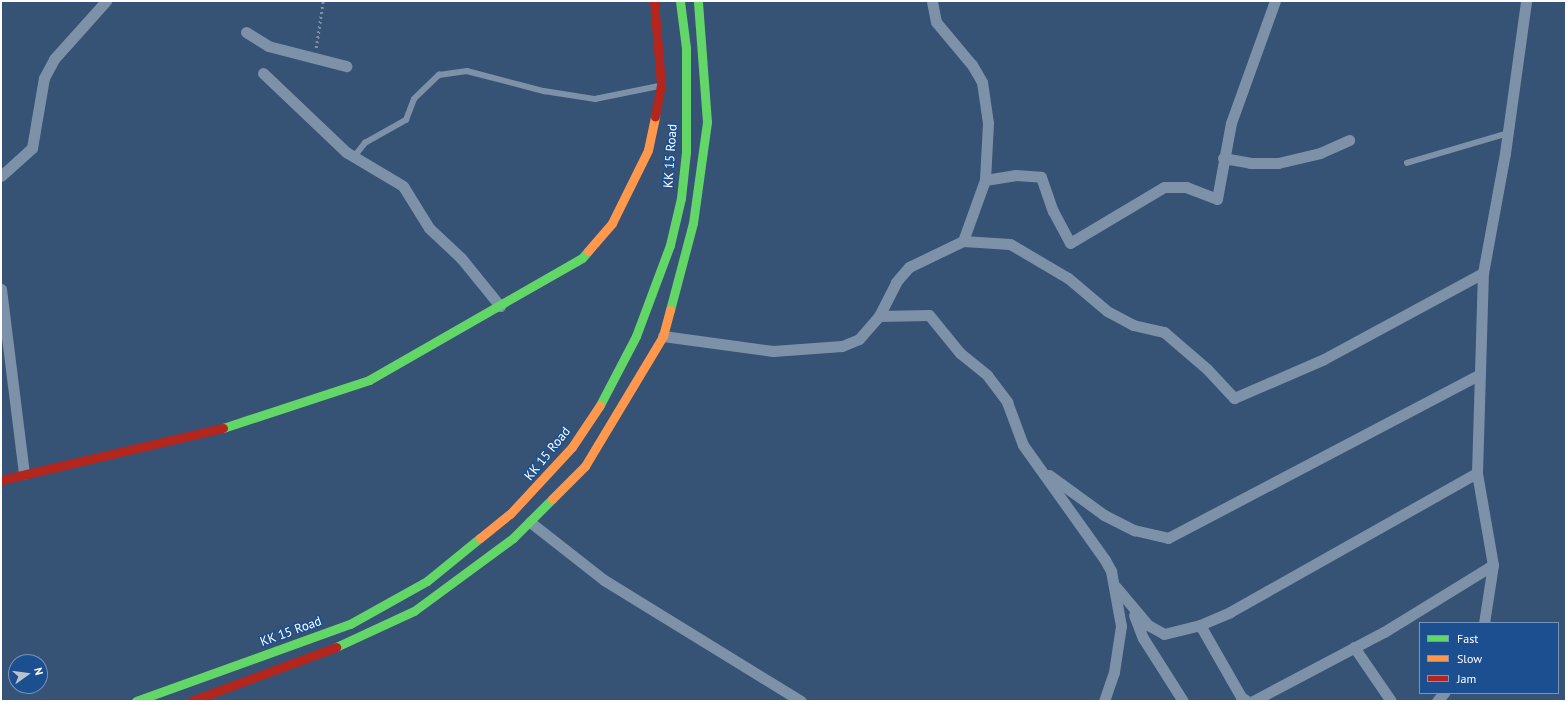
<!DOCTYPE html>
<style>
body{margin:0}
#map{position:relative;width:1567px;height:702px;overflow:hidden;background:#365274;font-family:"PT Sans",sans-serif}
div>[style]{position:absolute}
.path>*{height:2.5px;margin-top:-1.25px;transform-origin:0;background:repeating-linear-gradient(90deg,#7d92a8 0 2px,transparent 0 5px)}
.lane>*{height:5.5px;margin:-2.75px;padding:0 2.75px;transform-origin:2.75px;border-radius:2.75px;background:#7d92a8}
.street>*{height:11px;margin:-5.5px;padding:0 5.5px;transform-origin:5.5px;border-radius:5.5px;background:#7d92a8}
.fast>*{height:9px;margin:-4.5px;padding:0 4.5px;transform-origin:4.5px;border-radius:4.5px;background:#63d668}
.slow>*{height:9px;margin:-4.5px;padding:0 4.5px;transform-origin:4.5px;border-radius:4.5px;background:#ff974d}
.jam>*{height:9px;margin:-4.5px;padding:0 4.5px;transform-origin:4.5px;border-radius:4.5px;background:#b3261e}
span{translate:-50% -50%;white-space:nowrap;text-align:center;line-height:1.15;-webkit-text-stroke:3px #1b4f8f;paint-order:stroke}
.street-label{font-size:13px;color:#fff}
.frame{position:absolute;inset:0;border:2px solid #fff;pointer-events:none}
.legend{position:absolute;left:1419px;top:622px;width:140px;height:72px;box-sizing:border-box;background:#1b4f8f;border:1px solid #7695bc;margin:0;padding:5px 7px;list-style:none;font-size:12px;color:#fff}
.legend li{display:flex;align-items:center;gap:8px;height:20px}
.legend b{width:20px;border:1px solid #7695bc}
.north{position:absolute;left:8px;top:654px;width:40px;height:40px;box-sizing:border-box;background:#1b4f8f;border:1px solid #7695bc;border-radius:50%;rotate:76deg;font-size:11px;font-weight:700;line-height:16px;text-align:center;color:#fff}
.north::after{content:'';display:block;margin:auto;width:14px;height:18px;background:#b9c2ce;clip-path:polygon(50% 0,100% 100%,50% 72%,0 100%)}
</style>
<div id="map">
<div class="path">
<div style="left:316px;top:48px;width:48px;rotate:-81.5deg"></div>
</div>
<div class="lane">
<div style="left:354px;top:157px;width:18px;rotate:-52deg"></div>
<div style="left:365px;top:143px;width:47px;rotate:-29.3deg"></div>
<div style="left:406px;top:120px;width:22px;rotate:-69deg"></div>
<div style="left:414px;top:99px;width:35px;rotate:-44deg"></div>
<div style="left:439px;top:75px;width:28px;rotate:-8deg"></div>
<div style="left:467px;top:71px;width:80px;rotate:14.6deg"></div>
<div style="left:544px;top:91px;width:52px;rotate:8.9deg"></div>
<div style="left:595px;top:99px;width:65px;rotate:-11.5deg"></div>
<div style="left:1407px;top:163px;width:105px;rotate:-16.5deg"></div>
</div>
<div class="street">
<div style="left:246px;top:32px;width:26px;rotate:32deg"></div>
<div style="left:268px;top:46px;width:81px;rotate:14.4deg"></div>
<div style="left:263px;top:73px;width:115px;rotate:43.6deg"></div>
<div style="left:346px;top:152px;width:66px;rotate:30.8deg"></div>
<div style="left:403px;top:186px;width:49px;rotate:58.2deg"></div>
<div style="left:429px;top:228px;width:44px;rotate:43.2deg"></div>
<div style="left:461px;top:258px;width:62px;rotate:50.9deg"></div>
<div style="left:1223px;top:158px;width:27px;rotate:10deg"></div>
<div style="left:1250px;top:163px;width:28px"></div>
<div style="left:1278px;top:163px;width:43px;rotate:-13.4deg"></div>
<div style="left:1320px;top:153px;width:32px;rotate:-24deg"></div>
<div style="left:1px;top:176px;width:42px;rotate:-42.1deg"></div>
<div style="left:32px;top:148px;width:71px;rotate:-80.3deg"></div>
<div style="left:44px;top:78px;width:21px;rotate:-62deg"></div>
<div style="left:54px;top:59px;width:78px;rotate:-48.1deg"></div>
<div style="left:985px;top:180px;width:30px;rotate:-9deg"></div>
<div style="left:1015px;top:175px;width:26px;rotate:4deg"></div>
<div style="left:1041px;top:177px;width:36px;rotate:71deg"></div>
<div style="left:1053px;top:211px;width:36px;rotate:62deg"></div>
<div style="left:1070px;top:243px;width:109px;rotate:-30.8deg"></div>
<div style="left:1164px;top:187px;width:22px"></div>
<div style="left:1186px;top:187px;width:33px;rotate:21deg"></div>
<div style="left:1217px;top:199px;width:77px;rotate:-79.6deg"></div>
<div style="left:1231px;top:123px;width:130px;rotate:-70.2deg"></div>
<div style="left:963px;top:241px;width:47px;rotate:3.7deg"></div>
<div style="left:1010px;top:244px;width:67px;rotate:30.4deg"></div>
<div style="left:1068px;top:278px;width:51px;rotate:40.2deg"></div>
<div style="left:1107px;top:311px;width:30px;rotate:28deg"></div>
<div style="left:1133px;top:325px;width:32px;rotate:13deg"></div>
<div style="left:1164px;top:332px;width:57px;rotate:40.7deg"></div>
<div style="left:1207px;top:369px;width:40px;rotate:47deg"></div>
<div style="left:1234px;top:398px;width:98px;rotate:-23.4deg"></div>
<div style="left:1324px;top:359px;width:181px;rotate:-28.4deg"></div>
<div style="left:1px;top:289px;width:186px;rotate:82.9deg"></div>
<div style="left:879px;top:316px;width:50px;rotate:-1.1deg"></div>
<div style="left:929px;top:315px;width:49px;rotate:50.8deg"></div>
<div style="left:960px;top:353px;width:35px;rotate:39deg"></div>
<div style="left:987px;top:375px;width:34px;rotate:53deg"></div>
<div style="left:1007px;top:402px;width:46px;rotate:69.6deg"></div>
<div style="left:1023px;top:445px;width:141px;rotate:54.5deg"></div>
<div style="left:1105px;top:560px;width:13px;rotate:61deg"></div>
<div style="left:1111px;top:571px;width:56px;rotate:79.7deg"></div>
<div style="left:1121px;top:626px;width:47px;rotate:98.7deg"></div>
<div style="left:1114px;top:672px;width:31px;rotate:109deg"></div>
<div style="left:663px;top:336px;width:111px;rotate:7.8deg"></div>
<div style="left:773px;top:351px;width:69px;rotate:-4.1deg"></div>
<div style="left:842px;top:346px;width:18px;rotate:-22deg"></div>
<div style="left:859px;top:339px;width:30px;rotate:-49deg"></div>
<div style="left:879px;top:316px;width:38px;rotate:-63deg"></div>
<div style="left:896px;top:282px;width:20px;rotate:-49deg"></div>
<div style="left:909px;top:267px;width:60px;rotate:-25.7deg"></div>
<div style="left:963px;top:241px;width:65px;rotate:-70.2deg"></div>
<div style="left:985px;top:180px;width:57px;rotate:-87deg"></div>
<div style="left:988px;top:123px;width:41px;rotate:-98.3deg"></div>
<div style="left:982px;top:82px;width:20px;rotate:-120deg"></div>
<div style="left:972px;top:65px;width:56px;rotate:-129.9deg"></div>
<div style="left:936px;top:22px;width:21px;rotate:-101deg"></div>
<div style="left:1049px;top:475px;width:68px;rotate:36deg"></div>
<div style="left:1104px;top:515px;width:34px;rotate:27deg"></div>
<div style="left:1134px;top:530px;width:35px;rotate:13deg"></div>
<div style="left:1168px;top:538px;width:352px;rotate:-27.7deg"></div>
<div style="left:530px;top:522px;width:94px;rotate:38.1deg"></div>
<div style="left:604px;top:580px;width:231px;rotate:31.6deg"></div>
<div style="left:1116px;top:587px;width:50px;rotate:49.9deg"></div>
<div style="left:1148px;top:625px;width:18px;rotate:29deg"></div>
<div style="left:1164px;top:634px;width:37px;rotate:-14deg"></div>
<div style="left:1200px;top:625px;width:33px;rotate:-23deg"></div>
<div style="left:1230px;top:612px;width:283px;rotate:-29.4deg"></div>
<div style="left:1134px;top:615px;width:25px;rotate:69deg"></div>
<div style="left:1143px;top:638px;width:75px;rotate:57.6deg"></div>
<div style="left:1484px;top:623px;width:59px;rotate:-81.2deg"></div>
<div style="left:1493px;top:565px;width:93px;rotate:-99.9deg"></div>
<div style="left:1477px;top:473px;width:200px;rotate:-88.3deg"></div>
<div style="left:1483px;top:273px;width:122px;rotate:-79.6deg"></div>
<div style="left:1505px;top:153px;width:153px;rotate:-82.1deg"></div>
<div style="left:1200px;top:625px;width:83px;rotate:60.3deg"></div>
<div style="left:1241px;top:697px;width:7px;rotate:34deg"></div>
<div style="left:1354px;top:647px;width:65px;rotate:55.6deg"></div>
<div style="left:1253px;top:701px;width:148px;rotate:-27.8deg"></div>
<div style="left:1384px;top:632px;width:128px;rotate:-31.6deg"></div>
<div style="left:1437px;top:701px;width:11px;rotate:-49deg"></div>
</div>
<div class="fast">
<div style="left:670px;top:310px;width:90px;rotate:-75.2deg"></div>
<div style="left:693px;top:223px;width:102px;rotate:-82.1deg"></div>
<div style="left:707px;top:122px;width:121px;rotate:-94.3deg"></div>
<div style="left:600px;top:405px;width:78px;rotate:-62.4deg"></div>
<div style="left:636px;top:336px;width:97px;rotate:-69.5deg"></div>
<div style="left:670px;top:245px;width:48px;rotate:-76.8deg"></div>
<div style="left:681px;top:198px;width:46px;rotate:-83.8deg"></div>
<div style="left:686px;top:152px;width:104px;rotate:-90deg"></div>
<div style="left:686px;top:48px;width:47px;rotate:-97.3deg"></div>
<div style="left:223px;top:428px;width:154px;rotate:-18.2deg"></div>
<div style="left:369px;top:380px;width:245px;rotate:-29.8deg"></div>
<div style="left:582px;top:258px;width:9px;rotate:-49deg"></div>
<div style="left:336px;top:647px;width:86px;rotate:-24.8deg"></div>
<div style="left:414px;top:611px;width:123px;rotate:-36.4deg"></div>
<div style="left:513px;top:538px;width:55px;rotate:-45deg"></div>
<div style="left:136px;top:701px;width:227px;rotate:-19.8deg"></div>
<div style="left:350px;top:624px;width:88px;rotate:-29.2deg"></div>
<div style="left:427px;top:581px;width:68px;rotate:-39.1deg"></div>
</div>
<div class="slow">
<div style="left:588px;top:251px;width:37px;rotate:-49deg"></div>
<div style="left:612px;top:223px;width:81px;rotate:-63.7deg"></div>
<div style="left:648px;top:150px;width:35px;rotate:-78deg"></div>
<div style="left:552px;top:499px;width:47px;rotate:-45deg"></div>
<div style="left:585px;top:466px;width:152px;rotate:-59deg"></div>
<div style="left:663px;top:336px;width:27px;rotate:-75deg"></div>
<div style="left:480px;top:538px;width:38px;rotate:-39deg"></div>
<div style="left:510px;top:514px;width:91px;rotate:-47.2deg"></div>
<div style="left:572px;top:447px;width:50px;rotate:-56.3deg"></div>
</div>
<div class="jam">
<div style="left:654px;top:1px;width:84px;rotate:85.2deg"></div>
<div style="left:661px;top:85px;width:32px;rotate:101deg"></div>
<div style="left:1px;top:480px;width:228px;rotate:-13.2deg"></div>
<div style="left:191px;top:701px;width:155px;rotate:-20.4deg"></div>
</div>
<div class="street-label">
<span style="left:671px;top:156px;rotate:-86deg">KK 15 Road</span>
<span style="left:548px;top:454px;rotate:-51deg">KK 15 Road</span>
<span style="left:291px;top:632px;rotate:-20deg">KK 15 Road</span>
</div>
<div class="frame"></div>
<ul class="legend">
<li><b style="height:5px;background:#63d668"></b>Fast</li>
<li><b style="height:5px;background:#ff974d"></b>Slow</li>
<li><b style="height:5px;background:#b3261e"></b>Jam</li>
</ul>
<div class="north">N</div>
</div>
